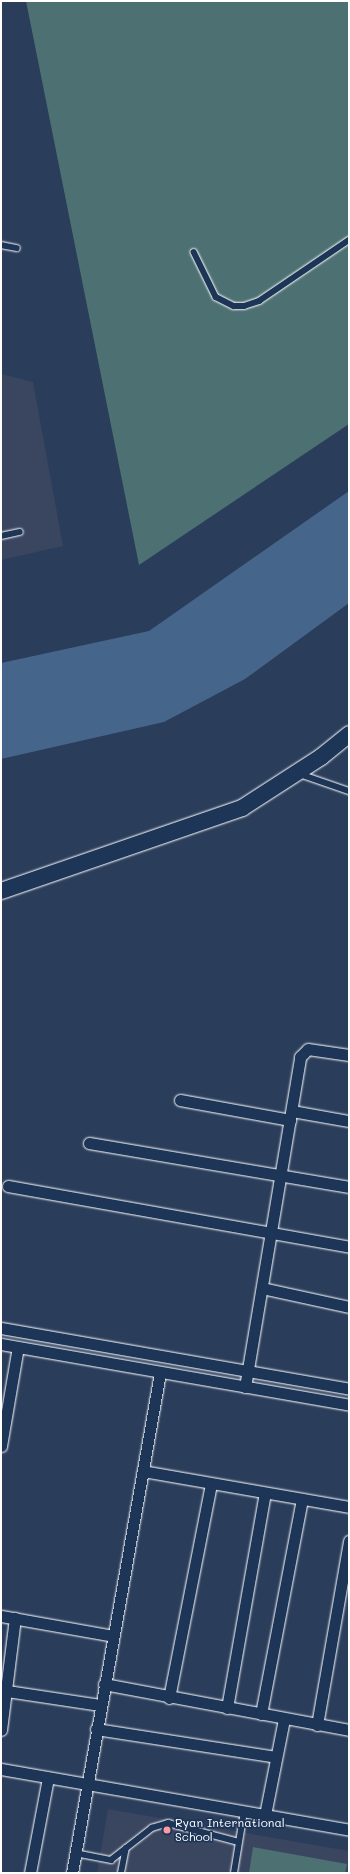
<!DOCTYPE html>
<style>
body{margin:0}
#map{position:relative;width:350px;height:1874px;overflow:hidden;background:#2a3d5b;font-family:Mali,sans-serif}
div>[style]{position:absolute}
.built>*{inset:0;background:#3a4660}
.green>*{inset:0;background:#4d7072}
.water>*{inset:0;background:#46658b}
.roads{filter:drop-shadow(0 0 1px #fff) drop-shadow(0 0 1px #fff)}
.lane>*{height:5.5px;margin:-2.75px;padding:0 2.75px;transform-origin:2.75px;border-radius:2.75px;background:#1d3557}
.street>*{height:11px;margin:-5.5px;padding:0 5.5px;transform-origin:5.5px;border-radius:5.5px;background:#1d3557}
.secondary>*{height:16px;margin:-8px;padding:0 8px;transform-origin:8px;border-radius:8px;background:#1d3557}
.dots>*{width:11px;height:11px;translate:-50% -50%;box-sizing:border-box;border:2px solid #1d3557;border-radius:50%}
span{translate:-50% -50%;white-space:nowrap;text-align:center;line-height:1.15;-webkit-text-stroke:3.5px #1d3557;paint-order:stroke}
.poi-label{font-size:12px;color:#fff}
.left{translate:0 -50%;text-align:left}
.frame{position:absolute;inset:0;border:2px solid #fff;pointer-events:none}
</style>
<div id="map">
<div class="built">
<div style="clip-path:polygon(1px 374px,33px 382px,63px 546px,1px 560px)"></div>
<div style="clip-path:polygon(108px 1809px,349px 1851px,349px 1873px,97px 1873px)"></div>
</div>
<div class="green">
<div style="clip-path:polygon(26px 1px,349px 1px,349px 424px,139px 565px)"></div>
<div style="clip-path:polygon(253px 1847px,347px 1864px,345px 1873px,249px 1873px)"></div>
</div>
<div class="water">
<div style="clip-path:polygon(349px 491px,349px 603px,245px 679px,164px 722px,1px 759px,1px 663px,149px 631px)"></div>
</div>
<div class="roads">
<div class="lane">
<div style="left:1px;top:245px;width:16px;rotate:11deg"></div>
<div style="left:194px;top:252px;width:50px;rotate:63.9deg"></div>
<div style="left:216px;top:297px;width:20px;rotate:27deg"></div>
<div style="left:234px;top:306px;width:10px"></div>
<div style="left:244px;top:306px;width:16px;rotate:-18deg"></div>
<div style="left:259px;top:301px;width:109px;rotate:-34.1deg"></div>
<div style="left:1px;top:536px;width:19px;rotate:-12deg"></div>
<div style="left:300px;top:774px;width:52px;rotate:19.1deg"></div>
<div style="left:75px;top:1853px;width:37px;rotate:11deg"></div>
<div style="left:111px;top:1860px;width:52px;rotate:-38deg"></div>
<div style="left:152px;top:1828px;width:17px;rotate:-17deg"></div>
<div style="left:168px;top:1823px;width:73px;rotate:15deg"></div>
<div style="left:121px;top:1873px;width:25px;rotate:-79deg"></div>
<div style="left:234px;top:1873px;width:62px;rotate:-80.7deg"></div>
</div>
<div class="street">
<div style="left:180px;top:1100px;width:112px;rotate:10.3deg"></div>
<div style="left:292px;top:1111px;width:58px;rotate:10deg"></div>
<div style="left:89px;top:1143px;width:264px;rotate:9.6deg"></div>
<div style="left:8px;top:1186px;width:346px;rotate:10.1deg"></div>
<div style="left:262px;top:1288px;width:89px;rotate:12.3deg"></div>
<div style="left:1px;top:1328px;width:353px;rotate:9.9deg"></div>
<div style="left:1px;top:1344px;width:353px;rotate:9.9deg"></div>
<div style="left:245px;top:1387px;width:335px;rotate:-80.5deg"></div>
<div style="left:300px;top:1057px;width:11px;rotate:-45deg"></div>
<div style="left:308px;top:1049px;width:41px;rotate:8.3deg"></div>
<div style="left:1px;top:1446px;width:100px;rotate:-80.3deg"></div>
<div style="left:143px;top:1471px;width:209px;rotate:9.9deg"></div>
<div style="left:1px;top:1616px;width:114px;rotate:10.1deg"></div>
<div style="left:104px;top:1684px;width:249px;rotate:10.6deg"></div>
<div style="left:7px;top:1691px;width:94px;rotate:8.6deg"></div>
<div style="left:169px;top:1698px;width:218px;rotate:-78.9deg"></div>
<div style="left:227px;top:1708px;width:218px;rotate:-80deg"></div>
<div style="left:261px;top:1714px;width:219px;rotate:-79.2deg"></div>
<div style="left:317px;top:1725px;width:187px;rotate:-80.1deg"></div>
<div style="left:96px;top:1729px;width:182px;rotate:8.8deg"></div>
<div style="left:1px;top:1730px;width:113px;rotate:-82.9deg"></div>
<div style="left:1px;top:1769px;width:353px;rotate:9.9deg"></div>
<div style="left:265px;top:1815px;width:98px;rotate:-78.8deg"></div>
<div style="left:30px;top:1873px;width:97px;rotate:-79.3deg"></div>
<div style="left:72px;top:1873px;width:508px;rotate:-80.02deg"></div>
</div>
<div class="secondary">
<div style="left:1px;top:891px;width:255px;rotate:-19deg"></div>
<div style="left:242px;top:808px;width:94px;rotate:-32.8deg"></div>
<div style="left:321px;top:757px;width:36px;rotate:-39deg"></div>
</div>
</div>
<div class="dots">
<div style="left:167px;top:1830px;background:#ff9aa2"></div>
</div>
<div class="poi-label">
<span class="left" style="left:175px;top:1830px">Ryan International<br>School</span>
</div>
<div class="frame"></div>
</div>
